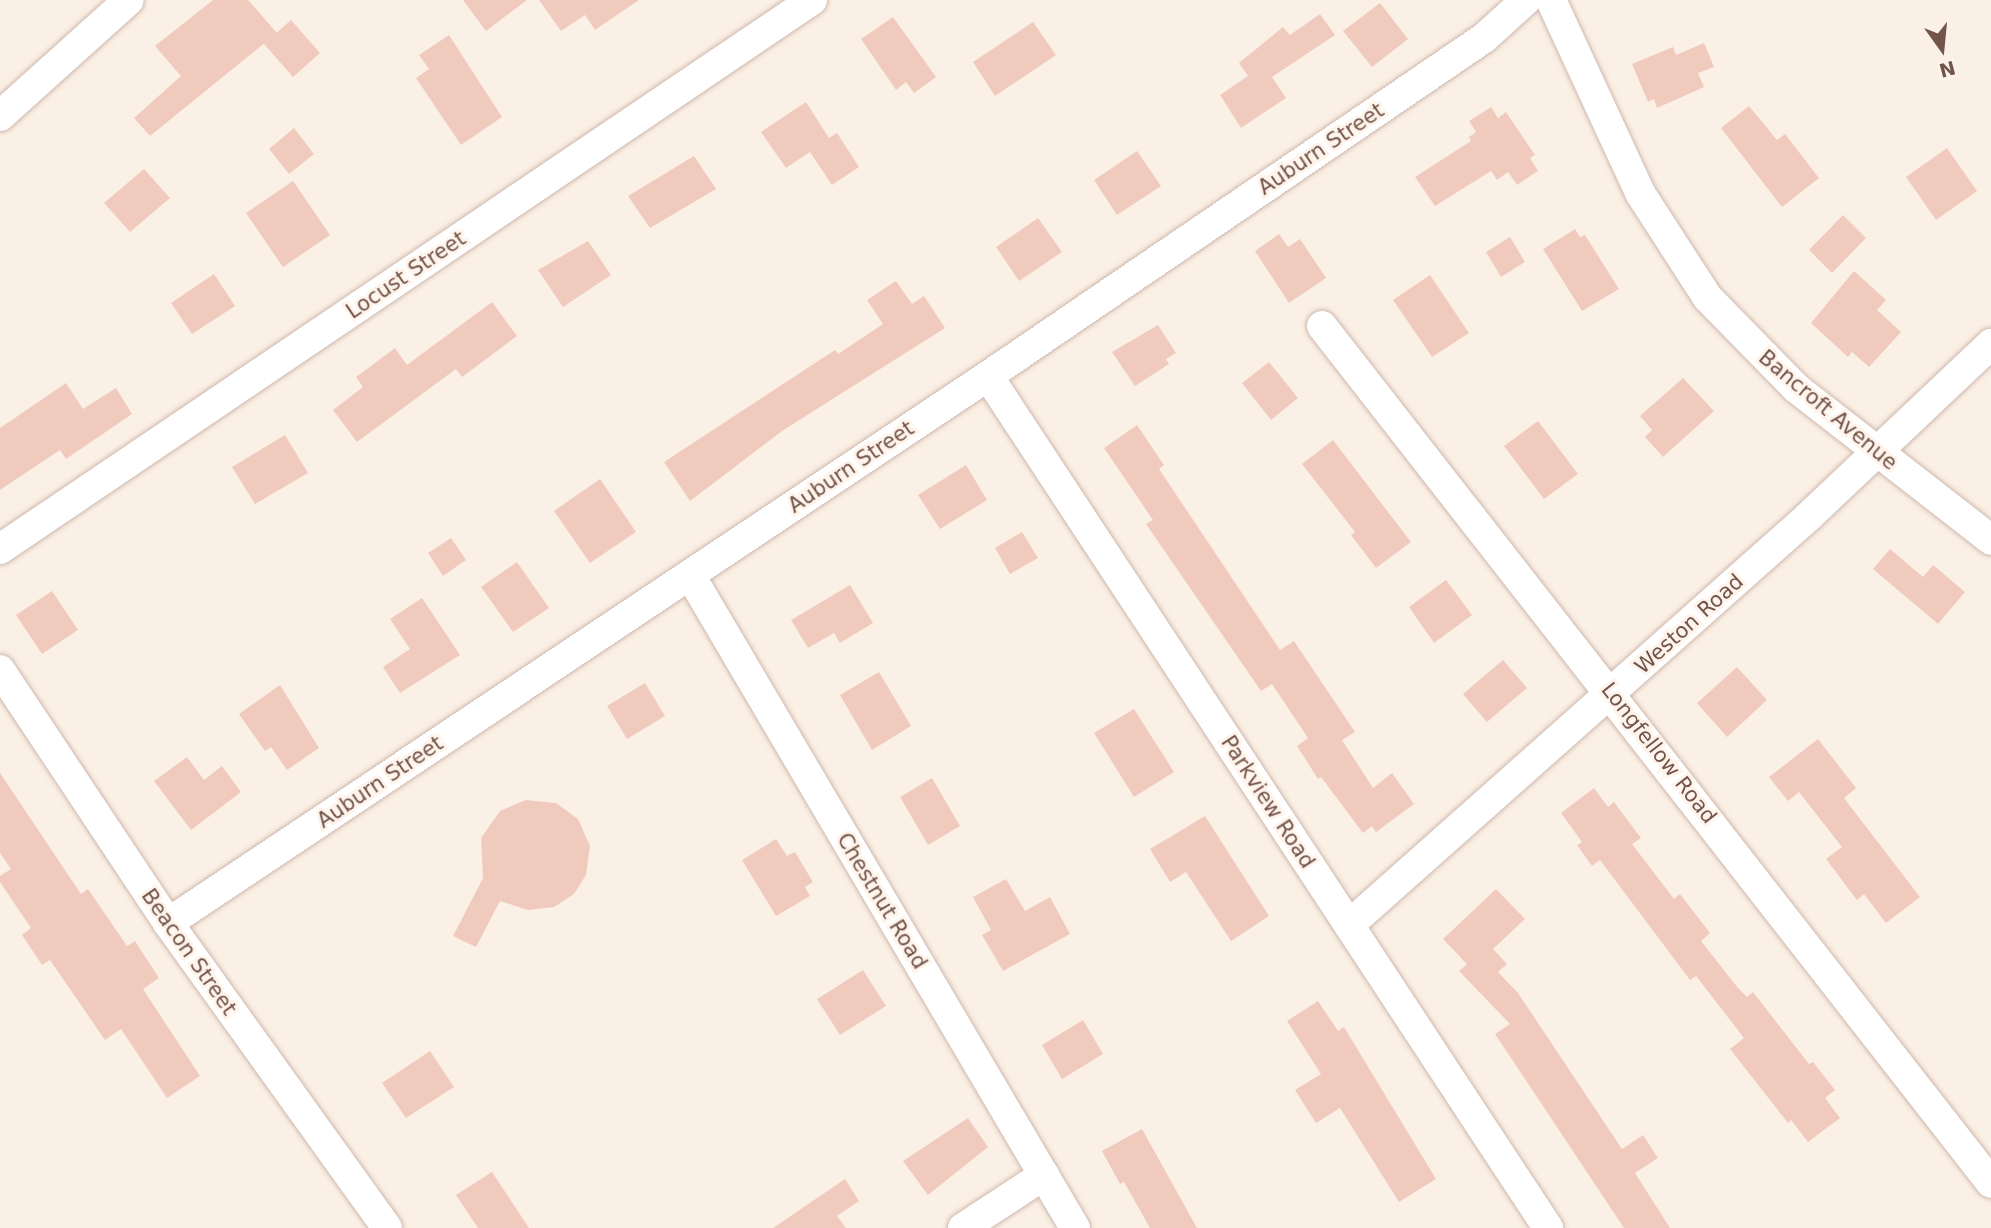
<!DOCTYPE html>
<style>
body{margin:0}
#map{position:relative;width:1991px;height:1228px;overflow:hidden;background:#fbf0e5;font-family:"DejaVu Sans",sans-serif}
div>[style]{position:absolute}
.building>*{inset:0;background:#f0cbbd}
.roads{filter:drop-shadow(0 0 2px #cfb8ae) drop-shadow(0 0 2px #cfb8ae)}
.street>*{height:30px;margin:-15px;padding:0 15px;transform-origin:15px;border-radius:15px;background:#fff}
span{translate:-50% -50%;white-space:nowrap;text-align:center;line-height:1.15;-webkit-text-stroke:6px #fef4eb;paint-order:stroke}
.street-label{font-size:21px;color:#73544b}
.north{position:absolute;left:1907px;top:14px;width:70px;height:70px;-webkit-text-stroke:5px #fef4eb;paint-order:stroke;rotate:165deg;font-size:19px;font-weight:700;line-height:28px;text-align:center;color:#73544b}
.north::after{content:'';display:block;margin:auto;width:24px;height:32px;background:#73544b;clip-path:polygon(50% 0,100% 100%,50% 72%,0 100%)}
</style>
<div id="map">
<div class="building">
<div style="clip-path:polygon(213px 0,248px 0,277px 33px,150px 136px,134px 118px,181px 76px,155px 46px)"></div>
<div style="clip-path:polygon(463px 0,527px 0,486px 31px)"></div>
<div style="clip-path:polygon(539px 0,639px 0,595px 30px,585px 15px,561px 31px)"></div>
<div style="clip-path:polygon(1380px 3px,1408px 39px,1372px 67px,1343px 31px)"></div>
<div style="clip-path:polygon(1320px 14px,1335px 35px,1272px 77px,1286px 98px,1241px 128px,1220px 95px,1248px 76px,1239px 63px,1283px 27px,1290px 35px)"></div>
<div style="clip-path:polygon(893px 17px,936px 77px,914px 93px,906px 82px,896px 90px,861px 39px)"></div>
<div style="clip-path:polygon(291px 20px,320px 53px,293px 77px,264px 44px)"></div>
<div style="clip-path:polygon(1033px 22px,1056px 55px,995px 96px,973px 62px)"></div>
<div style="clip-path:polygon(449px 35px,502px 117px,461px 145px,416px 78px,429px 69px,419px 55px)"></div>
<div style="clip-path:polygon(1704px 43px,1714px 67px,1698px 73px,1704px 87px,1657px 108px,1654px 99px,1648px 102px,1632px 64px,1673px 47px,1676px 55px)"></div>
<div style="clip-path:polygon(806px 102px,829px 138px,837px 133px,859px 167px,832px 185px,810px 152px,786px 168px,761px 132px)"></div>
<div style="clip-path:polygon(1749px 106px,1777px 140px,1785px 134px,1819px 178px,1782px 207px,1721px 128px)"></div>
<div style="clip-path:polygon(1491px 107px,1498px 118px,1506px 112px,1535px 155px,1530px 158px,1538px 171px,1517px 185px,1508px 172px,1497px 180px,1491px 171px,1435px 206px,1415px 177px,1471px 141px,1469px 137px,1476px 132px,1469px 121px)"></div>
<div style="clip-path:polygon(294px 128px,314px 154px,289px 174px,269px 149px)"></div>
<div style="clip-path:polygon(1947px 148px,1977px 191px,1936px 220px,1906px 177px)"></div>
<div style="clip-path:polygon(1137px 151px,1161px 186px,1117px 215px,1094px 180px)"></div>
<div style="clip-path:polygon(694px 156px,716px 189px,650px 228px,628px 196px)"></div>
<div style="clip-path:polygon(144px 169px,170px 198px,130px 232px,104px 203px)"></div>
<div style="clip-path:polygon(293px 181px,330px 235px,283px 267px,246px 213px)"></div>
<div style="clip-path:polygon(1843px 215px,1866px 238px,1832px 273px,1809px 250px)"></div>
<div style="clip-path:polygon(1038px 218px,1062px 252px,1019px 281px,996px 247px)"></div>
<div style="clip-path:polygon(1575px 229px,1580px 237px,1585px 235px,1619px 289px,1582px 311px,1543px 249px)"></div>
<div style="clip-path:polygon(1279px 234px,1288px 247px,1300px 239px,1326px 278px,1289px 303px,1255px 251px)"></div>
<div style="clip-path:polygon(1510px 237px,1525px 262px,1501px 277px,1486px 252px)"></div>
<div style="clip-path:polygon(588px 241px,611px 275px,563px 307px,538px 270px)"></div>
<div style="clip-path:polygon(1854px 271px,1886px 300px,1877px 310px,1901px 332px,1869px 367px,1852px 352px,1848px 357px,1811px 323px)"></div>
<div style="clip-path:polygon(214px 274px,235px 306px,192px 334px,171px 303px)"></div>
<div style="clip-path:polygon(1430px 275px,1469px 333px,1432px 357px,1393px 300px)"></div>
<div style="clip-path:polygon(896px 281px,912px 304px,924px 296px,945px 328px,782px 431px,690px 501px,664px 462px,835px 350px,838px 354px,883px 324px,867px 300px)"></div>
<div style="clip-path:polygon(492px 302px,517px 336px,462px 377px,456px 369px,357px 442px,333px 410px,363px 387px,356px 377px,395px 348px,407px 365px)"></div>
<div style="clip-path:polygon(1158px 325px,1176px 353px,1166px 359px,1169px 364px,1135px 386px,1112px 352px)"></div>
<div style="clip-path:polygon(1269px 362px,1298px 398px,1271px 420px,1242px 383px)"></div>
<div style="clip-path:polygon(1683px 378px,1714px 411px,1663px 457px,1645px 437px,1652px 430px,1640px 416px)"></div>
<div style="clip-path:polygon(66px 383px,83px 409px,116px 388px,132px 414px,66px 459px,60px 450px,0 490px,0 428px)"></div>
<div style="clip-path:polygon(1538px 421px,1578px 474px,1544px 499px,1504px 446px)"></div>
<div style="clip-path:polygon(1137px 425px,1164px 465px,1159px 469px,1280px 650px,1294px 641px,1355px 732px,1342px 740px,1373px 788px,1392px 773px,1414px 804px,1376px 832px,1372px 826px,1363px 833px,1321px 777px,1318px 779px,1297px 746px,1308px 738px,1272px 684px,1261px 691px,1146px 524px,1153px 520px,1104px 448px)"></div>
<div style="clip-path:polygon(285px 435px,308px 473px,255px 504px,232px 467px)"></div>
<div style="clip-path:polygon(1333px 440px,1411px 542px,1376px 568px,1351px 535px,1355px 532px,1302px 464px)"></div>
<div style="clip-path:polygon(966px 465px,987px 500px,940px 529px,918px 495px)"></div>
<div style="clip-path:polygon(600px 479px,636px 532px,590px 563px,554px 511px)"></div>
<div style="clip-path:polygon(1022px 532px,1038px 558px,1010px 574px,995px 548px)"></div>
<div style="clip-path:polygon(451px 538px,466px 560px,443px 576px,428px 553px)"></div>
<div style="clip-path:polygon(1890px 549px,1923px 577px,1933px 565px,1965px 592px,1938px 624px,1873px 569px)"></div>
<div style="clip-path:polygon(517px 562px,549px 608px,513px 632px,481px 587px)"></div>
<div style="clip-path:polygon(1446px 580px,1472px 615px,1434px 643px,1409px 607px)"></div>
<div style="clip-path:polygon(850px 585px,873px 623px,840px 643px,834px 633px,808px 648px,791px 620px)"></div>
<div style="clip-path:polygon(52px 591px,78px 630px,42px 654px,16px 615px)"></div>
<div style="clip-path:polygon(422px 598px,460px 655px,400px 693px,383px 667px,410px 649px,390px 619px)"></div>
<div style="clip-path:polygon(1503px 660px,1527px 688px,1487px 722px,1463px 694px)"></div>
<div style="clip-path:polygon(1737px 667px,1767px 700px,1727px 737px,1697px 703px)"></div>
<div style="clip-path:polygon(879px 672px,911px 726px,872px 750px,840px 695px)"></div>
<div style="clip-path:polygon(645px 683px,665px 716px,627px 739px,607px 706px)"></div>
<div style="clip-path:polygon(280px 685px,319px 748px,287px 770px,271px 747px,265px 751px,239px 714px)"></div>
<div style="clip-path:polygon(1134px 709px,1174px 772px,1134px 797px,1094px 733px)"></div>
<div style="clip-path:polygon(1818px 739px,1856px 788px,1844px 798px,1920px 897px,1886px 923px,1864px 894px,1857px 900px,1826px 859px,1842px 847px,1799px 792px,1788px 801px,1769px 777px)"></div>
<div style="clip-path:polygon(187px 757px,204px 780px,222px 766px,241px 792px,191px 830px,154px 781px)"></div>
<div style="clip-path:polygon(0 773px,81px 894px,88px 889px,127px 946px,135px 941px,159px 978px,143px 989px,200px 1076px,167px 1098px,121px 1029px,105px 1040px,50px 960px,42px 965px,22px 935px,31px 928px,0 882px,0 876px,11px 869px,0 853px)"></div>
<div style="clip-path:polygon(932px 778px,960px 826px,928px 845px,900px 797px)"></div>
<div style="clip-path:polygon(1594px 788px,1608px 807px,1614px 802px,1641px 838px,1632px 844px,1674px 899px,1680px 894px,1710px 933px,1701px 941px,1738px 988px,1747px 997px,1753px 992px,1809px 1064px,1813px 1062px,1835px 1090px,1825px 1098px,1840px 1118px,1808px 1142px,1791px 1120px,1788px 1123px,1730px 1049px,1744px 1038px,1696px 976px,1690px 980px,1600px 860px,1592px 866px,1577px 845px,1582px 842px,1561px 813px)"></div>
<div style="clip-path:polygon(526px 800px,556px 803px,578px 819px,590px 846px,586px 875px,574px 894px,554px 907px,528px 910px,500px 901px,476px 947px,453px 936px,483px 878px,481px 838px,500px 811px)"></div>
<div style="clip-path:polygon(1205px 816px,1269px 916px,1231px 941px,1186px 872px,1170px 882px,1150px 849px)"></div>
<div style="clip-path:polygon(776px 839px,787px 856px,795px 852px,813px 882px,805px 887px,810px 896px,776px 916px,742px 860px)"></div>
<div style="clip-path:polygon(1006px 879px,1025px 911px,1050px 897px,1070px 934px,1003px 971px,982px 935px,991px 930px,973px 897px)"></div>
<div style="clip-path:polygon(1496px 889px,1525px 919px,1493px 949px,1507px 964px,1498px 972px,1518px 993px,1622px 1149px,1643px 1135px,1658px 1158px,1635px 1173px,1670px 1228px,1624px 1228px,1495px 1034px,1510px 1024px,1459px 971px,1467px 964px,1443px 939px)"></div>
<div style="clip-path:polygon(863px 970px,886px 1006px,840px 1035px,817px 999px)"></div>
<div style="clip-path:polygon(1318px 1001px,1338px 1031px,1344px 1027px,1436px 1179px,1399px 1202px,1340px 1108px,1316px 1123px,1295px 1090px,1321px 1074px,1287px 1021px)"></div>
<div style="clip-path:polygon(1083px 1020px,1103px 1054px,1062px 1079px,1042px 1045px)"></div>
<div style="clip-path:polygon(430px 1051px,454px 1087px,406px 1118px,382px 1083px)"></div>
<div style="clip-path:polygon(968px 1118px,988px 1147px,928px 1195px,903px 1161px)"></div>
<div style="clip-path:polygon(1142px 1129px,1197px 1228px,1150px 1228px,1124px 1182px,1120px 1184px,1102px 1151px)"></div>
<div style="clip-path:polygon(492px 1172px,529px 1228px,478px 1228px,456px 1195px)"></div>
<div style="clip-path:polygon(845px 1179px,859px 1201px,837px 1216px,846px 1228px,773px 1228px)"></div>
</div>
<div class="roads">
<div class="street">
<div style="left:1551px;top:0;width:213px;rotate:65.2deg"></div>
<div style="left:1640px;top:193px;width:125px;rotate:57.1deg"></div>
<div style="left:1708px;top:298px;width:126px;rotate:45.6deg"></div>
<div style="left:1796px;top:388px;width:247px;rotate:37.9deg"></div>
<div style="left:0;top:116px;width:173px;rotate:-42deg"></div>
<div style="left:1322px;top:326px;width:1087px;rotate:52.02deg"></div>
<div style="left:988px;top:376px;width:1020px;rotate:56.68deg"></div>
<div style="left:0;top:549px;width:980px;rotate:-34.06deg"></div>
<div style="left:690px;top:575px;width:758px;rotate:59.48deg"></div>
<div style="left:0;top:670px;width:304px;rotate:56.4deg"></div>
<div style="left:168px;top:923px;width:375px;rotate:54.3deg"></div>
<div style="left:168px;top:923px;width:986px;rotate:-33.71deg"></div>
<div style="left:988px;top:376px;width:600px;rotate:-34.27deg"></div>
<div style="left:1484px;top:38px;width:57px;rotate:-42.1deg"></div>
<div style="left:1349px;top:925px;width:614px;rotate:-41.63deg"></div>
<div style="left:1808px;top:517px;width:252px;rotate:-43.4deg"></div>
<div style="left:963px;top:1228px;width:97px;rotate:-33.2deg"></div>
</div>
</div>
<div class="street-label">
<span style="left:1321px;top:149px;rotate:-34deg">Auburn Street</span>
<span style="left:406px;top:275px;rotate:-34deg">Locust Street</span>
<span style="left:1828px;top:410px;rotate:40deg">Bancroft Avenue</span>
<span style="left:851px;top:467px;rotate:-34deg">Auburn Street</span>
<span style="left:1689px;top:624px;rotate:-42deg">Weston Road</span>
<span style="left:1659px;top:753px;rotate:52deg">Longfellow Road</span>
<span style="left:380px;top:782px;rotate:-34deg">Auburn Street</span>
<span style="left:1268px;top:802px;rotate:57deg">Parkview Road</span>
<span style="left:882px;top:901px;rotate:59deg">Chestnut Road</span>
<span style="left:189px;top:952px;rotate:55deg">Beacon Street</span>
</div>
<div class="north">N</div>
</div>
